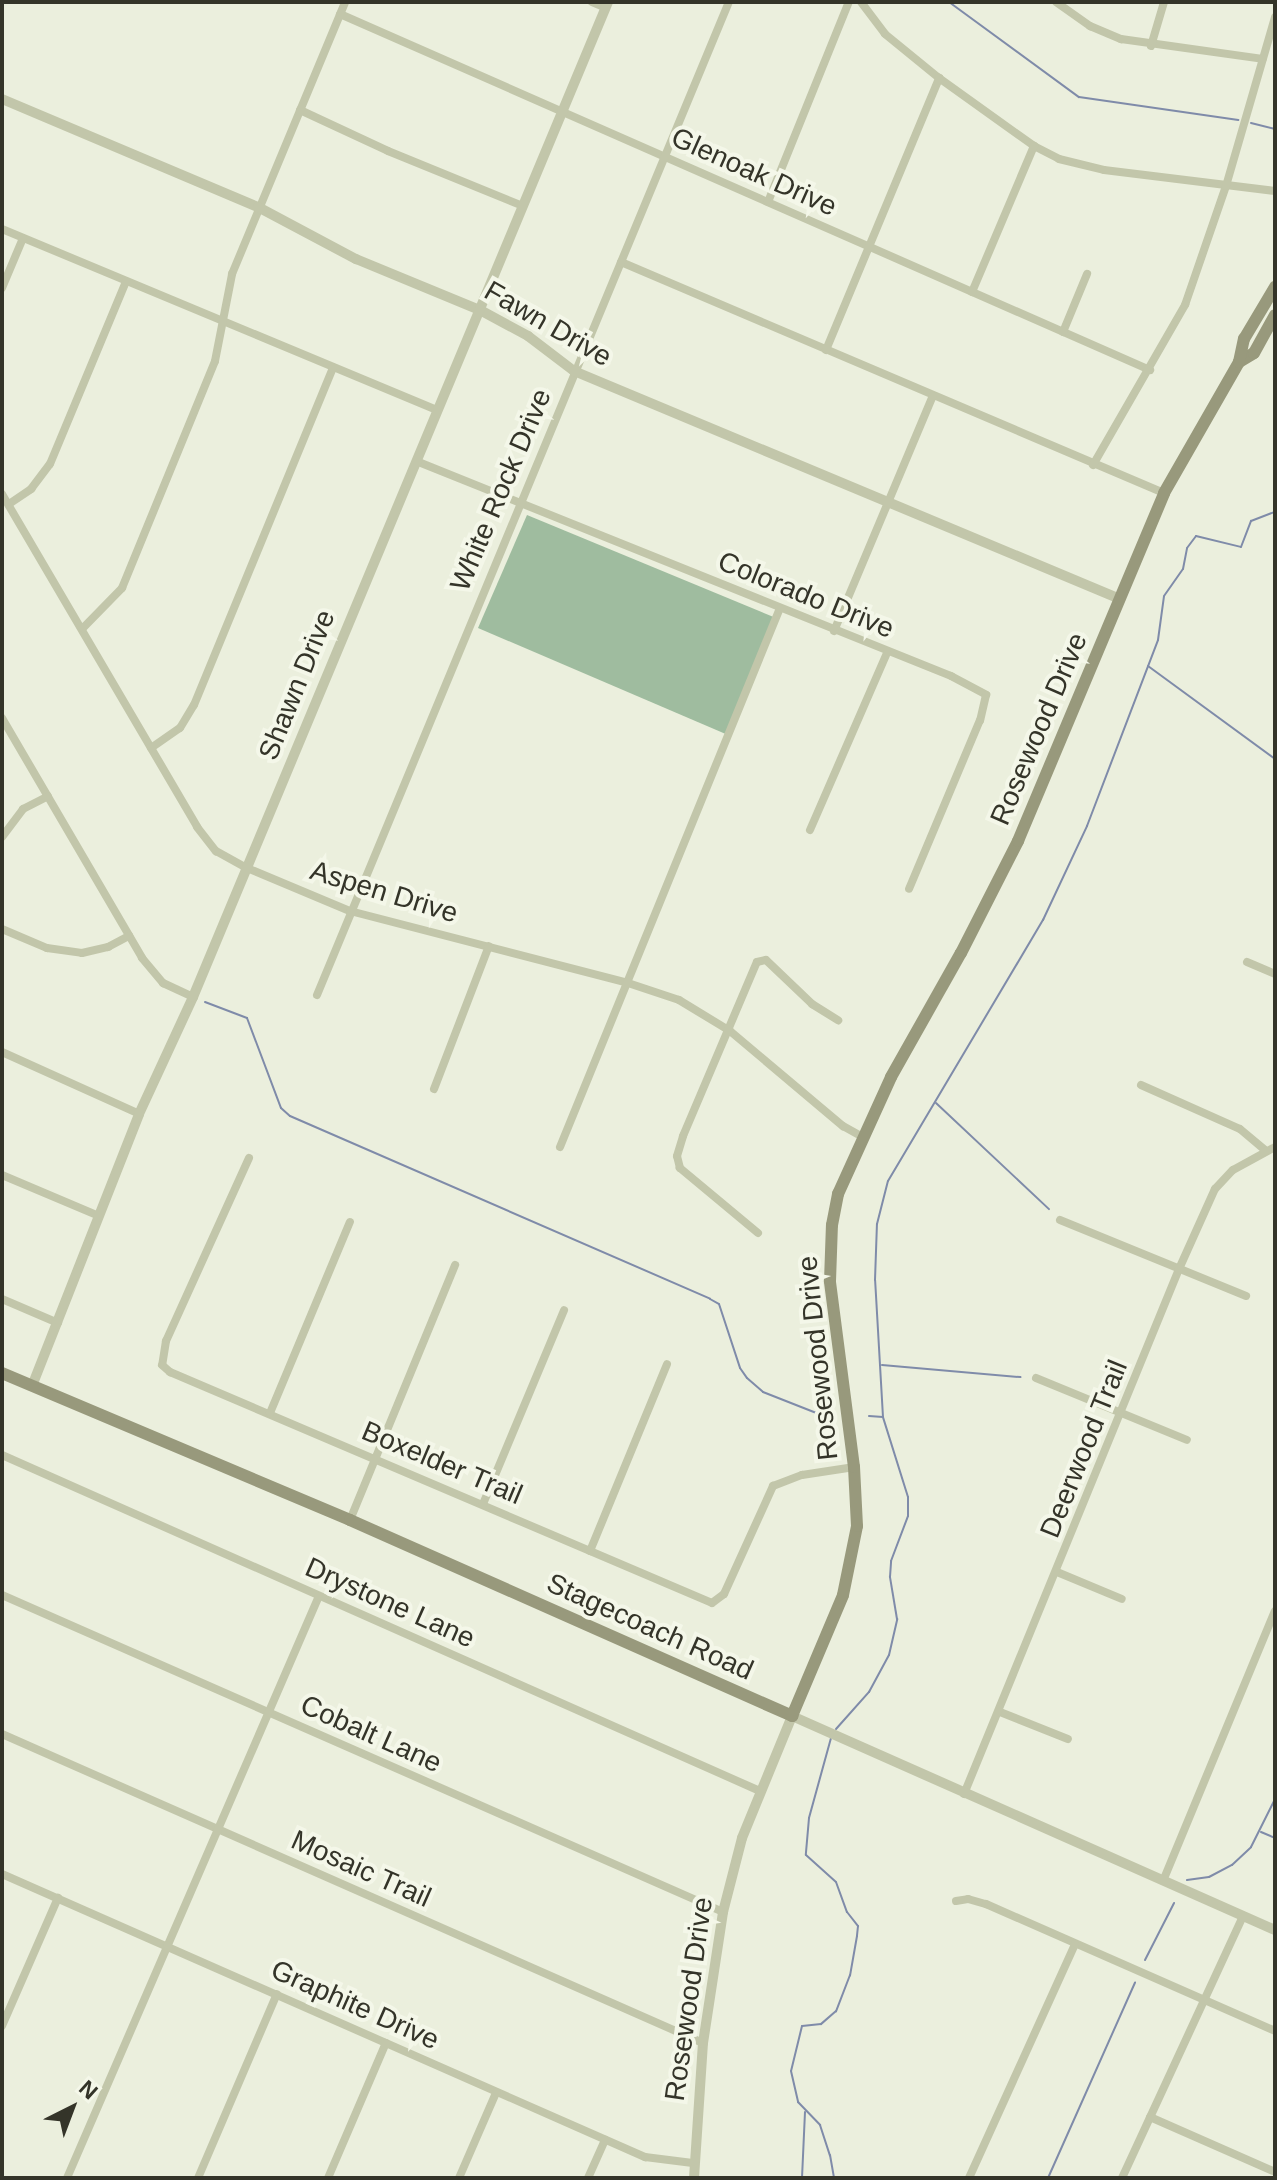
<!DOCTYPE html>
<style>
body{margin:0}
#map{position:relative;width:1277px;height:2180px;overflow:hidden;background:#ebefdd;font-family:Arial,sans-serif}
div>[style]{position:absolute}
.green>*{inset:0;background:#9fbc9f}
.stream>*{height:2px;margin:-1px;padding:0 1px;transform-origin:1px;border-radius:1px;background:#7f8ba9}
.minor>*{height:8px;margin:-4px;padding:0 4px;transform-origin:4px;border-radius:4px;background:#c2c6aa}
.tertiary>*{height:10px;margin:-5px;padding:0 5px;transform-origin:5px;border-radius:5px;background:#c2c6aa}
.secondary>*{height:12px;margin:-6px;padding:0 6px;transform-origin:6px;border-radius:6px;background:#98997c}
span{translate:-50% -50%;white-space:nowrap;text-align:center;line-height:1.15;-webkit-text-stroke:8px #f4f7e9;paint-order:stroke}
.street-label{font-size:28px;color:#343429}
.frame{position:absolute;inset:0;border:4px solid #343429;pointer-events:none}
.north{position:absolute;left:32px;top:2068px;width:80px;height:80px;-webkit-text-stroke:6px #f4f7e9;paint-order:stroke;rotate:42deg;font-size:22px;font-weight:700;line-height:32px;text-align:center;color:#343429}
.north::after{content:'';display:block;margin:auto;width:28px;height:36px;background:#343429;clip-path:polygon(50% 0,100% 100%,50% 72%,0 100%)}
</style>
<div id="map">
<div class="green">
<div style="clip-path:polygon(527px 515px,776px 618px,728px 735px,478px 628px)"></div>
</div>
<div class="stream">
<div style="left:949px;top:2px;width:161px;rotate:36.2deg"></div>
<div style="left:1079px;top:97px;width:161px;rotate:8.2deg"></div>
<div style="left:1251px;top:123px;width:25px;rotate:14deg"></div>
<div style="left:1148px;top:666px;width:157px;rotate:36.2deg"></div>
<div style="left:205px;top:1002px;width:45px;rotate:20.9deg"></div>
<div style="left:247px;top:1018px;width:96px;rotate:69.3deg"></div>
<div style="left:281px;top:1108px;width:12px;rotate:42deg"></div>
<div style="left:290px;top:1116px;width:458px;rotate:23.5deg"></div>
<div style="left:710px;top:1299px;width:10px;rotate:29deg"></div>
<div style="left:719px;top:1304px;width:67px;rotate:71.8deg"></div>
<div style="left:740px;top:1368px;width:12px;rotate:55deg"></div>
<div style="left:747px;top:1378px;width:21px;rotate:41deg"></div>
<div style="left:763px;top:1392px;width:71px;rotate:21.5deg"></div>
<div style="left:936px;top:1103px;width:155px;rotate:43.2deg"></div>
<div style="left:882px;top:1365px;width:139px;rotate:5deg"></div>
<div style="left:869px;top:1416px;width:14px;rotate:4deg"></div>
<div style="left:836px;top:1729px;width:50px;rotate:-48.3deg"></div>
<div style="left:869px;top:1692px;width:42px;rotate:-61.6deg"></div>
<div style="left:889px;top:1655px;width:37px;rotate:-77deg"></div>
<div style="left:897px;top:1619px;width:43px;rotate:-99.5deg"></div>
<div style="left:890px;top:1577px;width:16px;rotate:-86deg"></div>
<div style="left:891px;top:1561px;width:48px;rotate:-69.3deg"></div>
<div style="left:908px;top:1516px;width:19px;rotate:-90deg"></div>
<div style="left:908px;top:1497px;width:84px;rotate:-107.4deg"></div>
<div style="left:883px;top:1417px;width:137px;rotate:-93.3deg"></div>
<div style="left:875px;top:1280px;width:56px;rotate:-88deg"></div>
<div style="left:877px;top:1224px;width:44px;rotate:-75.7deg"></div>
<div style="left:888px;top:1181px;width:304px;rotate:-59.3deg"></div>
<div style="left:1043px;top:920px;width:104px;rotate:-64.9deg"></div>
<div style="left:1087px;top:826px;width:199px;rotate:-69.1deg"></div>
<div style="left:1158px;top:640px;width:44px;rotate:-82.2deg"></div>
<div style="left:1164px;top:596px;width:33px;rotate:-55deg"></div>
<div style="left:1183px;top:569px;width:21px;rotate:-79deg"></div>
<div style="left:1187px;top:548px;width:15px;rotate:-53deg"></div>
<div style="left:1196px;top:536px;width:46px;rotate:13.7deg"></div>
<div style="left:1241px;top:547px;width:28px;rotate:-69deg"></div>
<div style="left:1251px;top:521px;width:26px;rotate:-21deg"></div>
<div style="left:831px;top:1738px;width:83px;rotate:105.4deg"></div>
<div style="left:809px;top:1818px;width:37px;rotate:95deg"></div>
<div style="left:806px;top:1855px;width:40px;rotate:42deg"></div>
<div style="left:836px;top:1882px;width:32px;rotate:70deg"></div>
<div style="left:847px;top:1912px;width:18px;rotate:52deg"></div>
<div style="left:858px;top:1926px;width:10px;rotate:96deg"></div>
<div style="left:857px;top:1936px;width:40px;rotate:100deg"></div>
<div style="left:850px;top:1975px;width:39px;rotate:111deg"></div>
<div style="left:836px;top:2011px;width:20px;rotate:139deg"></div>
<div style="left:821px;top:2024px;width:19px;rotate:174deg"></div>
<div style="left:802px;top:2026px;width:46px;rotate:103.7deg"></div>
<div style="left:791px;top:2071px;width:32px;rotate:77deg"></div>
<div style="left:798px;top:2102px;width:32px;rotate:46deg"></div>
<div style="left:820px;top:2125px;width:32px;rotate:72deg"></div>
<div style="left:830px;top:2155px;width:23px;rotate:80deg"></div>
<div style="left:1261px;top:1832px;width:15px;rotate:23deg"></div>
<div style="left:1187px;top:1880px;width:22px;rotate:-8deg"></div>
<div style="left:1209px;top:1877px;width:26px;rotate:-28deg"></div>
<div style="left:1232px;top:1865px;width:26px;rotate:-43deg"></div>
<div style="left:1251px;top:1847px;width:54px;rotate:-63.4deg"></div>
<div style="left:1145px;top:1960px;width:64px;rotate:-63deg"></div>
<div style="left:802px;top:2178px;width:66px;rotate:-87.4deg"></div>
<div style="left:1048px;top:2178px;width:214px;rotate:-66deg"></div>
</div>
<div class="minor">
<div style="left:592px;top:2px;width:15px;rotate:23deg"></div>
<div style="left:861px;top:2px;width:40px;rotate:53deg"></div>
<div style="left:885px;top:34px;width:70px;rotate:39.2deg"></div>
<div style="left:939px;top:78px;width:117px;rotate:35.6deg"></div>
<div style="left:1034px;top:146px;width:28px;rotate:27deg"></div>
<div style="left:1059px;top:159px;width:46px;rotate:13.7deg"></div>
<div style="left:1104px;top:170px;width:172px;rotate:7deg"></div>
<div style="left:1056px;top:2px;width:42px;rotate:35.2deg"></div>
<div style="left:1090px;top:26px;width:34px;rotate:23deg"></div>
<div style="left:1121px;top:39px;width:143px;rotate:8deg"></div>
<div style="left:340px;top:14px;width:885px;rotate:23.73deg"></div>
<div style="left:1151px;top:46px;width:46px;rotate:-73.5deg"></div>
<div style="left:300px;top:110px;width:97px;rotate:25deg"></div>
<div style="left:388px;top:151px;width:146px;rotate:22.2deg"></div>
<div style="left:768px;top:202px;width:216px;rotate:-68deg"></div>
<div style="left:2px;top:229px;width:471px;rotate:22.6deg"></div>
<div style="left:621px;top:262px;width:590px;rotate:23.05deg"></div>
<div style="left:2px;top:288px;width:54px;rotate:-67.2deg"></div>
<div style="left:972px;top:292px;width:159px;rotate:-67deg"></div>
<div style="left:1063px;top:332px;width:63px;rotate:-67.5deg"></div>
<div style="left:826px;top:350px;width:295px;rotate:-67.4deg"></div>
<div style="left:416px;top:461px;width:577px;rotate:21.89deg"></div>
<div style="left:951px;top:676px;width:40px;rotate:28deg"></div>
<div style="left:986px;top:695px;width:26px;rotate:103deg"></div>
<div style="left:980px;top:720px;width:183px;rotate:112.8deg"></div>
<div style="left:1093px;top:465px;width:185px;rotate:-60.1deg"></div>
<div style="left:1185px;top:305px;width:126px;rotate:-71deg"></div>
<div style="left:1226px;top:186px;width:176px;rotate:-73.8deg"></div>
<div style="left:2px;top:494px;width:386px;rotate:59.6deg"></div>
<div style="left:197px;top:827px;width:31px;rotate:52deg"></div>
<div style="left:216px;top:851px;width:35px;rotate:29deg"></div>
<div style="left:247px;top:868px;width:112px;rotate:22.7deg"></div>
<div style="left:350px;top:911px;width:284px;rotate:14.5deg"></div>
<div style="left:625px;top:982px;width:57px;rotate:18.4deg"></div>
<div style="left:679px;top:1000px;width:60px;rotate:31.3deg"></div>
<div style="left:730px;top:1031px;width:148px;rotate:40.1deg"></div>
<div style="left:843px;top:1126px;width:21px;rotate:29deg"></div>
<div style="left:9px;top:504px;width:27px;rotate:-34deg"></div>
<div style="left:31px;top:489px;width:31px;rotate:-53deg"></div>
<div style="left:50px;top:464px;width:198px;rotate:-67.4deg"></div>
<div style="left:83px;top:628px;width:56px;rotate:-45.7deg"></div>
<div style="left:122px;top:588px;width:245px;rotate:-67.7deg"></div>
<div style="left:215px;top:361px;width:89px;rotate:-78.9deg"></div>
<div style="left:232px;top:274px;width:295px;rotate:-67.4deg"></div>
<div style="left:834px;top:631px;width:255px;rotate:-67.2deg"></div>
<div style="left:2px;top:718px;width:278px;rotate:59.7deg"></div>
<div style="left:142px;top:958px;width:33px;rotate:50deg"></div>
<div style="left:163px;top:983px;width:33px;rotate:25deg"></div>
<div style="left:151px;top:748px;width:35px;rotate:-35deg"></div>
<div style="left:180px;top:728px;width:27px;rotate:-59deg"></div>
<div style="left:194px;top:705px;width:365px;rotate:-67.6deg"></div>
<div style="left:810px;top:830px;width:193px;rotate:-66.5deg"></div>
<div style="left:2px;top:837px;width:35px;rotate:-53deg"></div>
<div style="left:23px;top:809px;width:28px;rotate:-27deg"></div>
<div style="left:2px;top:929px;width:49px;rotate:22.9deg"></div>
<div style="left:47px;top:948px;width:35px;rotate:8deg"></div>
<div style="left:82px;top:953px;width:27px;rotate:-13deg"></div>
<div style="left:108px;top:947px;width:24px;rotate:-28deg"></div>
<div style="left:1247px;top:962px;width:30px;rotate:23deg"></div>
<div style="left:317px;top:995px;width:1075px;rotate:-67.47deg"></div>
<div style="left:2px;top:1052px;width:150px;rotate:24.3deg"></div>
<div style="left:1141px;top:1085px;width:108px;rotate:24deg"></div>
<div style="left:1240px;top:1129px;width:34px;rotate:40deg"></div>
<div style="left:434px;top:1089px;width:153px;rotate:-69deg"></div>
<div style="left:560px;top:1147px;width:582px;rotate:-67.8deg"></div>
<div style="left:249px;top:1158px;width:201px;rotate:114.4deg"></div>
<div style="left:166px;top:1341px;width:24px;rotate:99deg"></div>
<div style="left:162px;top:1365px;width:11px;rotate:41deg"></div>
<div style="left:170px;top:1372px;width:589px;rotate:23.08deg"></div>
<div style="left:712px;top:1603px;width:15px;rotate:-37deg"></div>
<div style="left:724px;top:1594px;width:119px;rotate:-65.6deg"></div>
<div style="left:773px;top:1486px;width:31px;rotate:-21deg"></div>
<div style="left:802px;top:1475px;width:53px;rotate:-8.7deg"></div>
<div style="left:2px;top:1175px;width:105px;rotate:22.9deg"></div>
<div style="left:1060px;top:1220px;width:201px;rotate:22.2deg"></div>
<div style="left:758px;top:1233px;width:102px;rotate:-140.2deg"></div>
<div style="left:680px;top:1168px;width:12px;rotate:-104deg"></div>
<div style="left:677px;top:1156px;width:21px;rotate:-73deg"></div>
<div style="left:683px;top:1136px;width:189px;rotate:-67deg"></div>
<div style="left:757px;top:962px;width:9px;rotate:-13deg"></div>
<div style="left:766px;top:960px;width:64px;rotate:43.7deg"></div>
<div style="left:812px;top:1004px;width:31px;rotate:32deg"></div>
<div style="left:2px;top:1299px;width:61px;rotate:23.2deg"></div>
<div style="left:1036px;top:1378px;width:163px;rotate:22.3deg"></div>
<div style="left:270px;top:1413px;width:207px;rotate:-67.3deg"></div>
<div style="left:2px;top:1455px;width:829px;rotate:23.91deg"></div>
<div style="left:483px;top:1504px;width:210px;rotate:-67.3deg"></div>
<div style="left:350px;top:1520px;width:276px;rotate:-67.6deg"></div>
<div style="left:590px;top:1551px;width:202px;rotate:-67.6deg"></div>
<div style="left:1057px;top:1572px;width:70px;rotate:22.6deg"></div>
<div style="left:2px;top:1595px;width:788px;rotate:23.73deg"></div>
<div style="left:1000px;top:1712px;width:73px;rotate:21.7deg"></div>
<div style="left:2px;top:1734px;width:766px;rotate:23.79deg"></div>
<div style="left:964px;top:1794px;width:567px;rotate:-67.73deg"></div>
<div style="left:1179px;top:1269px;width:88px;rotate:-65.8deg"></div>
<div style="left:1215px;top:1189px;width:26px;rotate:-47deg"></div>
<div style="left:1233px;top:1170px;width:48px;rotate:-28.7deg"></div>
<div style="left:2px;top:1874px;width:703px;rotate:23.76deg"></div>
<div style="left:645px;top:2157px;width:48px;rotate:7.1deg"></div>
<div style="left:1163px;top:1881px;width:292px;rotate:-67.5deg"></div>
<div style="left:956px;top:1901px;width:12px;rotate:-9deg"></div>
<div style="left:968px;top:1899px;width:19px;rotate:16deg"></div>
<div style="left:986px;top:1904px;width:316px;rotate:23.7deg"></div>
<div style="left:2px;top:2026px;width:140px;rotate:-66.4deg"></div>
<div style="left:1150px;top:2117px;width:137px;rotate:23.7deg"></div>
<div style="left:67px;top:2178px;width:634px;rotate:-66.59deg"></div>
<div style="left:198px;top:2178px;width:200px;rotate:-66.8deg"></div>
<div style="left:328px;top:2178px;width:147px;rotate:-66.8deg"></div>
<div style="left:459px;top:2178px;width:93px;rotate:-66.5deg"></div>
<div style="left:588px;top:2178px;width:42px;rotate:-65.9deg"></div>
<div style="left:969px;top:2178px;width:257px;rotate:-65.6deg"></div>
<div style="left:1122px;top:2178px;width:289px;rotate:-65.2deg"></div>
</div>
<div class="tertiary">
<div style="left:2px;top:99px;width:278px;rotate:22.9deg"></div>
<div style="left:258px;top:207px;width:111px;rotate:28deg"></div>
<div style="left:356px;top:259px;width:134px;rotate:22.4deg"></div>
<div style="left:480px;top:310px;width:55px;rotate:28.4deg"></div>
<div style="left:528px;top:336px;width:58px;rotate:37.3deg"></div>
<div style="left:574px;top:371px;width:592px;rotate:22.66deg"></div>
<div style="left:32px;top:1386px;width:292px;rotate:-68.5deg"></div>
<div style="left:139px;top:1114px;width:129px;rotate:-65.2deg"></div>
<div style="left:193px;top:997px;width:1078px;rotate:-67.36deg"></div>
<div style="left:694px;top:2178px;width:135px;rotate:-86.2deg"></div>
<div style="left:703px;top:2043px;width:133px;rotate:-81.3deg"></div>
<div style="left:723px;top:1912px;width:76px;rotate:-75.6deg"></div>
<div style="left:742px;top:1838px;width:132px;rotate:-67.7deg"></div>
<div style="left:792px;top:1716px;width:528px;rotate:23.9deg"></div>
</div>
<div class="secondary">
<div style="left:1239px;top:362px;width:17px;rotate:-31deg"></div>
<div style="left:1254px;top:353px;width:43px;rotate:-61.1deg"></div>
<div style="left:2px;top:1373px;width:378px;rotate:22.9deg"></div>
<div style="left:350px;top:1520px;width:484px;rotate:23.9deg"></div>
<div style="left:792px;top:1716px;width:131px;rotate:-67.1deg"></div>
<div style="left:843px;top:1595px;width:70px;rotate:-78.5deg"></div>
<div style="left:857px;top:1526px;width:59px;rotate:-92.9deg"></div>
<div style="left:854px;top:1467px;width:188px;rotate:-97.4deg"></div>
<div style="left:830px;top:1281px;width:56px;rotate:-88deg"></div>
<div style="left:832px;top:1225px;width:32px;rotate:-79deg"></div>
<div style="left:838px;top:1194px;width:128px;rotate:-65.6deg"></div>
<div style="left:891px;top:1077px;width:142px;rotate:-60.6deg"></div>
<div style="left:961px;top:953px;width:126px;rotate:-63deg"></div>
<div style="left:1018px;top:841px;width:377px;rotate:-67.2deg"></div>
<div style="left:1164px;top:493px;width:151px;rotate:-60.2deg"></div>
<div style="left:1239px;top:362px;width:24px;rotate:-78deg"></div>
<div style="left:1244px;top:339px;width:61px;rotate:-59.2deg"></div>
</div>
<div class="street-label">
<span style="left:754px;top:172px;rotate:24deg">Glenoak Drive</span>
<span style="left:548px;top:324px;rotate:30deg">Fawn Drive</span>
<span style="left:501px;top:490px;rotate:-67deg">White Rock Drive</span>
<span style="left:806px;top:595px;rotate:22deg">Colorado Drive</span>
<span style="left:297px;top:685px;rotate:-68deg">Shawn Drive</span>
<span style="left:1039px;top:729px;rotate:-67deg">Rosewood Drive</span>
<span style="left:384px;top:892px;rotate:17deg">Aspen Drive</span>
<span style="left:818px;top:1358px;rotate:-96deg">Rosewood Drive</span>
<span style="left:1084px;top:1449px;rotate:-68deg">Deerwood Trail</span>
<span style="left:442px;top:1463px;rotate:23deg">Boxelder Trail</span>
<span style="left:390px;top:1603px;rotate:24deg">Drystone Lane</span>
<span style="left:650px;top:1627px;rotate:24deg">Stagecoach Road</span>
<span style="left:371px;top:1734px;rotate:24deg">Cobalt Lane</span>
<span style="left:361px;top:1869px;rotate:24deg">Mosaic Trail</span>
<span style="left:689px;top:1999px;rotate:-82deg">Rosewood Drive</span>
<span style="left:355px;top:2005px;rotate:24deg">Graphite Drive</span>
</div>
<div class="frame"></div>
<div class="north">N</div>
</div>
